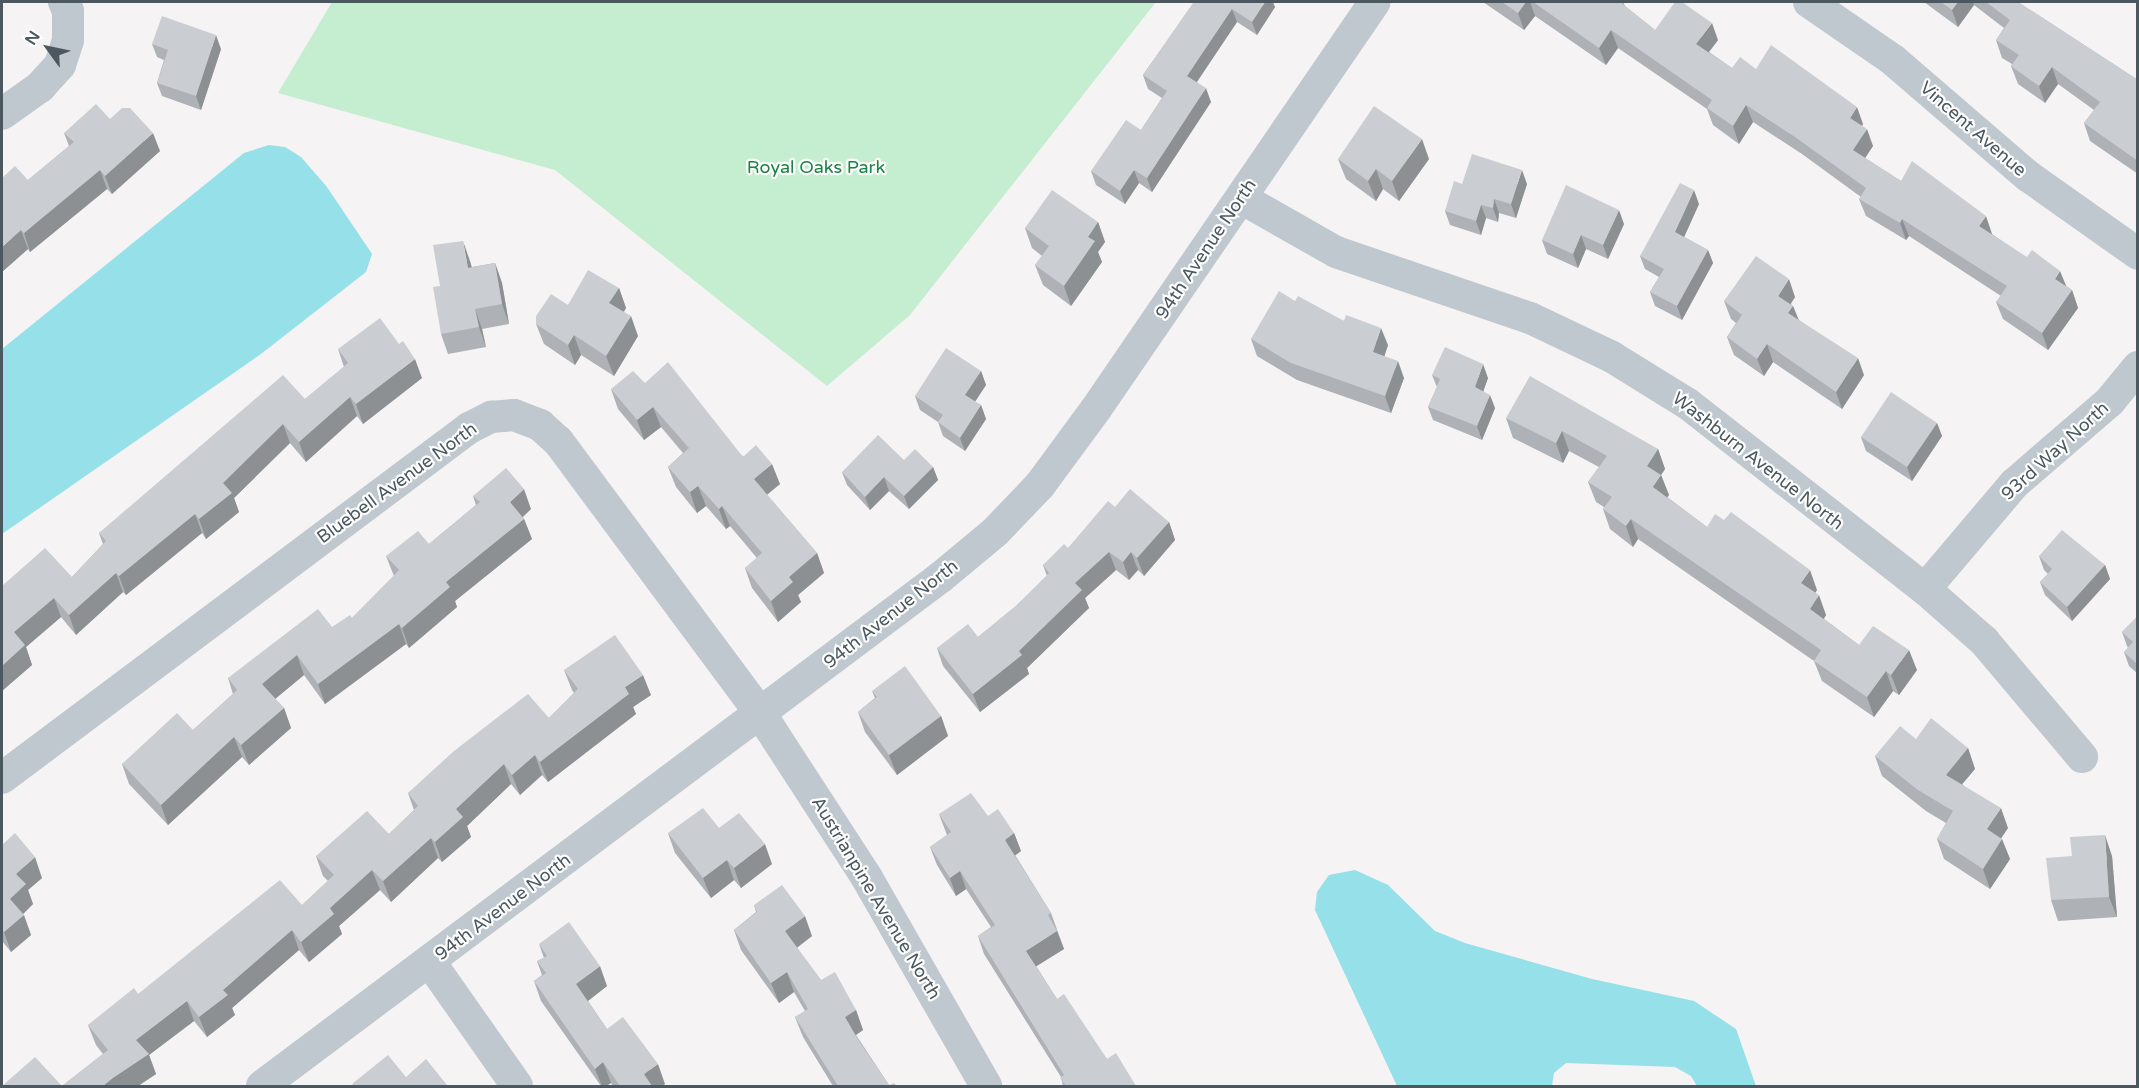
<!DOCTYPE html>
<style>
body{margin:0}
#map{position:relative;width:2139px;height:1088px;overflow:hidden;background:#f5f3f3;font-family:"Varela Round",sans-serif}
div>[style]{position:absolute}
.green>*{inset:0;background:#c5eed1}
.water>*{inset:0;background:#95e0e9}
.minor>*{height:32px;margin:-16px;padding:0 16px;transform-origin:16px;border-radius:16px;background:#bfc8ce}
.wall>*{inset:0;background:#aeb1b5}
.shaded-wall>*{inset:0;background:#8d9093}
.building>*{inset:0;background:#caced2}
span{translate:-50% -50%;white-space:nowrap;text-align:center;line-height:1.15;-webkit-text-stroke:4.5px #fff;paint-order:stroke}
.street-label{font-size:18px;color:#4b5860}
.park-label{font-size:18px;color:#1d8044}
.frame{position:absolute;inset:0;border:3px solid #4b5860;pointer-events:none}
.north{position:absolute;left:18px;top:18px;width:60px;height:60px;-webkit-text-stroke:4px #fff;paint-order:stroke;rotate:303deg;font-size:16px;font-weight:700;line-height:24px;text-align:center;color:#4b5860}
.north::after{content:'';display:block;margin:auto;width:21px;height:27px;background:#4b5860;clip-path:polygon(50% 0,100% 100%,50% 72%,0 100%)}
</style>
<div id="map">
<div class="green">
<div style="clip-path:polygon(332px 2px,1156px 2px,910px 315px,827px 386px,555px 170px,278px 93px)"></div>
</div>
<div class="water">
<div style="clip-path:polygon(269px 145px,285px 147px,301px 157px,327px 187px,372px 254px,366px 272px,261px 354px,2px 534px,2px 349px,244px 153px)"></div>
<div style="clip-path:polygon(1355px 870px,1388px 885px,1435px 931px,1465px 943px,1592px 979px,1694px 1001px,1736px 1029px,1756px 1086px,1697px 1086px,1691px 1076px,1675px 1067px,1566px 1063px,1554px 1073px,1552px 1086px,1397px 1086px,1315px 910px,1317px 892px,1329px 875px)"></div>
</div>
<div class="minor">
<div style="left:1809px;top:2px;width:102px;rotate:34.6deg"></div>
<div style="left:1893px;top:60px;width:178px;rotate:40.7deg"></div>
<div style="left:2028px;top:176px;width:135px;rotate:35.3deg"></div>
<div style="left:2px;top:114px;width:47px;rotate:-35.4deg"></div>
<div style="left:40px;top:87px;width:30px;rotate:-48deg"></div>
<div style="left:60px;top:65px;width:26px;rotate:-72deg"></div>
<div style="left:68px;top:40px;width:29px;rotate:-90deg"></div>
<div style="left:68px;top:11px;width:10px;rotate:-114deg"></div>
<div style="left:1241px;top:198px;width:109px;rotate:29.6deg"></div>
<div style="left:1336px;top:252px;width:205px;rotate:18.8deg"></div>
<div style="left:1530px;top:318px;width:91px;rotate:25.4deg"></div>
<div style="left:1612px;top:357px;width:89px;rotate:31.7deg"></div>
<div style="left:1688px;top:404px;width:301px;rotate:38deg"></div>
<div style="left:1925px;top:589px;width:79px;rotate:41.4deg"></div>
<div style="left:1984px;top:641px;width:152px;rotate:49.8deg"></div>
<div style="left:1925px;top:589px;width:138px;rotate:-49.7deg"></div>
<div style="left:2014px;top:484px;width:127px;rotate:-40.8deg"></div>
<div style="left:2110px;top:401px;width:44px;rotate:-50.5deg"></div>
<div style="left:2px;top:778px;width:584px;rotate:-36.85deg"></div>
<div style="left:469px;top:428px;width:25px;rotate:-27deg"></div>
<div style="left:491px;top:417px;width:23px;rotate:-5deg"></div>
<div style="left:514px;top:415px;width:28px;rotate:21deg"></div>
<div style="left:540px;top:425px;width:24px;rotate:42deg"></div>
<div style="left:558px;top:441px;width:339px;rotate:53.4deg"></div>
<div style="left:760px;top:713px;width:197px;rotate:57deg"></div>
<div style="left:867px;top:878px;width:240px;rotate:60.2deg"></div>
<div style="left:430px;top:962px;width:151px;rotate:54.9deg"></div>
<div style="left:262px;top:1086px;width:849px;rotate:-36.86deg"></div>
<div style="left:941px;top:577px;width:70px;rotate:-39.8deg"></div>
<div style="left:995px;top:532px;width:65px;rotate:-46.2deg"></div>
<div style="left:1040px;top:485px;width:94px;rotate:-53.6deg"></div>
<div style="left:1096px;top:409px;width:493px;rotate:-55.6deg"></div>
</div>
<div class="wall">
<div style="clip-path:polygon(1194px 2px,1275px 7px,1257px 35px,1237px 22px,1197px 82px,1211px 102px,1152px 192px,1139px 183px,1125px 204px,1096px 185px,1091px 171px,1141px 130px,1162px 98px,1148px 89px,1143px 75px)"></div>
<div style="clip-path:polygon(1483px 2px,1623px 2px,1625px 6px,1655px 30px,1718px 40px,1709px 52px,1732px 68px,1756px 69px,1863px 124px,1862px 126px,1873px 146px,1865px 158px,1901px 181px,1992px 234px,2072px 290px,2078px 308px,2048px 350px,2003px 319px,1996px 302px,2001px 296px,1909px 236px,1906px 240px,1866px 216px,1859px 199px,1861px 197px,1802px 154px,1753px 122px,1739px 144px,1713px 125px,1707px 109px,1618px 48px,1606px 65px,1535px 16px,1524px 30px)"></div>
<div style="clip-path:polygon(1924px 2px,2018px 2px,2138px 80px,2138px 174px,2090px 141px,2084px 123px,2094px 110px,2058px 84px,2045px 103px,2018px 84px,2011px 66px,2012px 64px,2002px 58px,1996px 40px,2004px 28px,1974px 5px,1958px 27px)"></div>
<div style="clip-path:polygon(152px 44px,221px 49px,201px 110px,162px 96px,157px 83px,164px 60px,157px 57px)"></div>
<div style="clip-path:polygon(110px 119px,160px 151px,112px 194px,107px 189px,30px 252px,28px 249px,2px 272px,28px 180px,69px 146px,64px 133px)"></div>
<div style="clip-path:polygon(1338px 159px,1429px 159px,1399px 201px,1383px 189px,1376px 201px,1346px 179px)"></div>
<div style="clip-path:polygon(1462px 184px,1527px 184px,1516px 218px,1499px 213px,1498px 222px,1486px 218px,1481px 235px,1450px 225px,1445px 211px)"></div>
<div style="clip-path:polygon(1699px 204px,1684px 237px,1708px 250px,1713px 263px,1682px 320px,1655px 306px,1650px 292px,1659px 277px,1645px 269px,1640px 256px)"></div>
<div style="clip-path:polygon(1098px 222px,1105px 242px,1098px 252px,1102px 262px,1071px 306px,1043px 285px,1035px 265px,1042px 256px,1032px 248px,1025px 228px)"></div>
<div style="clip-path:polygon(1624px 224px,1608px 259px,1586px 249px,1578px 268px,1547px 254px,1542px 240px)"></div>
<div style="clip-path:polygon(470px 261px,472px 267px,495px 263px,502px 283px,509px 324px,482px 329px,486px 347px,448px 354px,441px 334px,440px 286px)"></div>
<div style="clip-path:polygon(619px 288px,626px 308px,624px 312px,638px 336px,614px 376px,581px 355px,575px 365px,544px 344px,536px 324px,568px 305px)"></div>
<div style="clip-path:polygon(1795px 297px,1791px 304px,1793px 306px,1798px 319px,1864px 375px,1842px 409px,1773px 362px,1764px 376px,1734px 355px,1727px 337px,1736px 323px,1731px 319px,1724px 301px)"></div>
<div style="clip-path:polygon(1295px 301px,1344px 321px,1388px 345px,1384px 356px,1404px 378px,1391px 413px,1297px 380px,1257px 356px,1251px 339px)"></div>
<div style="clip-path:polygon(338px 349px,422px 378px,363px 424px,357px 416px,306px 462px,290px 443px,234px 498px,239px 512px,206px 539px,202px 533px,126px 595px,123px 592px,76px 635px,61px 617px,26px 647px,32px 665px,2px 691px,2px 586px,72px 577px,103px 544px,99px 533px,305px 399px,344px 367px)"></div>
<div style="clip-path:polygon(981px 371px,986px 385px,975px 402px,981px 405px,986px 419px,965px 451px,943px 436px,938px 422px,920px 410px,915px 396px)"></div>
<div style="clip-path:polygon(1432px 375px,1488px 378px,1483px 391px,1495px 408px,1482px 440px,1433px 420px,1428px 407px,1437px 387px)"></div>
<div style="clip-path:polygon(645px 383px,780px 484px,767px 495px,817px 553px,824px 573px,798px 595px,801px 602px,778px 622px,752px 588px,745px 568px,757px 558px,730px 526px,726px 529px,706px 506px,697px 513px,676px 487px,668px 467px,683px 453px,661px 427px,644px 440px,618px 409px,611px 389px)"></div>
<div style="clip-path:polygon(1506px 418px,1658px 449px,1665px 469px,1661px 475px,1669px 495px,1667px 497px,1707px 527px,1817px 590px,1815px 593px,1826px 615px,1824px 619px,1859px 645px,1917px 670px,1899px 695px,1893px 691px,1874px 717px,1822px 681px,1814px 661px,1638px 539px,1633px 547px,1610px 529px,1603px 509px,1604px 507px,1596px 502px,1588px 482px,1599px 467px,1569px 451px,1563px 463px,1513px 438px)"></div>
<div style="clip-path:polygon(1937px 423px,1942px 436px,1912px 481px,1866px 451px,1861px 437px)"></div>
<div style="clip-path:polygon(933px 467px,938px 480px,909px 509px,889px 491px,870px 510px,847px 485px,842px 472px)"></div>
<div style="clip-path:polygon(473px 496px,531px 509px,523px 517px,524px 519px,532px 539px,455px 601px,457px 607px,409px 648px,406px 644px,325px 704px,304px 675px,275px 699px,284px 708px,291px 728px,249px 765px,242px 757px,168px 825px,129px 784px,122px 764px,193px 730px,233px 694px,228px 678px,352px 618px,394px 576px,386px 556px,429px 544px,476px 505px)"></div>
<div style="clip-path:polygon(1115px 507px,1169px 522px,1175px 540px,1144px 576px,1138px 570px,1129px 580px,1116px 570px,1085px 598px,1089px 608px,1027px 668px,1029px 674px,980px 712px,943px 666px,937px 648px,978px 637px,1016px 606px,1047px 576px,1043px 565px,1068px 548px)"></div>
<div style="clip-path:polygon(2039px 556px,2105px 565px,2110px 579px,2072px 621px,2045px 595px,2040px 582px,2048px 574px,2044px 570px)"></div>
<div style="clip-path:polygon(2138px 616px,2138px 674px,2129px 666px,2124px 652px,2128px 648px,2127px 646px,2122px 632px)"></div>
<div style="clip-path:polygon(564px 670px,651px 695px,633px 707px,636px 714px,548px 782px,542px 775px,520px 795px,511px 784px,467px 826px,471px 837px,442px 862px,438px 858px,391px 902px,380px 890px,339px 926px,342px 934px,309px 962px,299px 950px,232px 1008px,235px 1015px,207px 1037px,194px 1021px,149px 1055px,156px 1074px,138px 1086px,2px 1086px,62px 1086px,103px 1054px,96px 1045px,88px 1025px,138px 994px,302px 905px,328px 881px,323px 876px,316px 856px,389px 834px,414px 810px,408px 793px,549px 718px,574px 693px,572px 690px)"></div>
<div style="clip-path:polygon(872px 691px,941px 716px,948px 736px,897px 775px,865px 732px,858px 712px,875px 698px)"></div>
<div style="clip-path:polygon(1916px 739px,1968px 748px,1975px 769px,1962px 784px,2008px 828px,2001px 838px,2010px 859px,1990px 889px,1944px 859px,1937px 839px,1946px 823px,1926px 811px,1882px 776px,1875px 756px)"></div>
<div style="clip-path:polygon(939px 814px,988px 816px,1014px 833px,1021px 851px,1015px 855px,1051px 913px,1064px 949px,1036px 966px,1057px 999px,1107px 1059px,1136px 1086px,1063px 1086px,1061px 1077px,984px 954px,978px 936px,991px 927px,966px 889px,956px 896px,937px 865px,930px 847px,947px 835px)"></div>
<div style="clip-path:polygon(719px 828px,772px 864px,741px 888px,734px 880px,711px 898px,675px 853px,668px 833px)"></div>
<div style="clip-path:polygon(2px 845px,42px 878px,28px 890px,33px 904px,23px 914px,31px 935px,11px 952px,2px 941px)"></div>
<div style="clip-path:polygon(2112px 856px,2117px 917px,2058px 921px,2051px 900px)"></div>
<div style="clip-path:polygon(754px 905px,812px 936px,797px 948px,821px 980px,856px 1010px,863px 1030px,856px 1035px,889px 1085px,897px 1086px,833px 1086px,803px 1037px,795px 1017px,805px 1011px,794px 992px,779px 1003px,741px 950px,734px 930px,756px 912px)"></div>
<div style="clip-path:polygon(539px 944px,607px 986px,588px 1001px,607px 1029px,665px 1084px,662px 1086px,613px 1086px,611px 1083px,606px 1086px,601px 1086px,541px 1001px,534px 981px,542px 975px,537px 961px,544px 958px)"></div>
</div>
<div class="shaded-wall">
<div style="clip-path:polygon(1265px 2px,1273px 2px,1275px 7px,1257px 35px,1252px 22px)"></div>
<div style="clip-path:polygon(1526px 2px,1530px 2px,1535px 16px,1524px 30px,1518px 13px)"></div>
<div style="clip-path:polygon(1958px 2px,1973px 2px,1974px 5px,1958px 27px,1952px 10px)"></div>
<div style="clip-path:polygon(1232px 9px,1237px 22px,1192px 89px,1187px 76px)"></div>
<div style="clip-path:polygon(1712px 23px,1718px 40px,1702px 61px,1696px 44px)"></div>
<div style="clip-path:polygon(1611px 30px,1618px 48px,1606px 65px,1599px 48px)"></div>
<div style="clip-path:polygon(216px 35px,221px 49px,201px 110px,196px 96px)"></div>
<div style="clip-path:polygon(2052px 67px,2058px 84px,2045px 103px,2039px 86px)"></div>
<div style="clip-path:polygon(1206px 88px,1211px 102px,1152px 192px,1147px 178px)"></div>
<div style="clip-path:polygon(1746px 105px,1753px 122px,1739px 144px,1733px 126px)"></div>
<div style="clip-path:polygon(1857px 107px,1863px 124px,1856px 135px,1850px 118px)"></div>
<div style="clip-path:polygon(1867px 129px,1873px 146px,1859px 167px,1853px 150px)"></div>
<div style="clip-path:polygon(153px 133px,160px 151px,112px 194px,105px 176px)"></div>
<div style="clip-path:polygon(1422px 139px,1429px 159px,1399px 201px,1392px 181px)"></div>
<div style="clip-path:polygon(1376px 169px,1383px 189px,1376px 201px,1368px 181px)"></div>
<div style="clip-path:polygon(100px 170px,107px 189px,30px 252px,24px 233px)"></div>
<div style="clip-path:polygon(1134px 170px,1139px 183px,1125px 204px,1120px 191px)"></div>
<div style="clip-path:polygon(1522px 170px,1527px 184px,1516px 218px,1511px 204px)"></div>
<div style="clip-path:polygon(1694px 190px,1699px 204px,1680px 246px,1675px 232px)"></div>
<div style="clip-path:polygon(1494px 199px,1499px 213px,1498px 222px,1493px 208px)"></div>
<div style="clip-path:polygon(1481px 205px,1486px 218px,1481px 235px,1476px 221px)"></div>
<div style="clip-path:polygon(1619px 210px,1624px 224px,1608px 259px,1603px 245px)"></div>
<div style="clip-path:polygon(1986px 216px,1992px 234px,1986px 244px,1979px 226px)"></div>
<div style="clip-path:polygon(1902px 219px,1909px 236px,1906px 240px,1900px 223px)"></div>
<div style="clip-path:polygon(1098px 222px,1105px 242px,1098px 252px,1102px 262px,1071px 306px,1064px 286px,1088px 237px)"></div>
<div style="clip-path:polygon(21px 230px,28px 249px,2px 272px,2px 247px)"></div>
<div style="clip-path:polygon(1581px 235px,1586px 249px,1578px 268px,1573px 254px)"></div>
<div style="clip-path:polygon(463px 241px,470px 261px,475px 288px,468px 268px)"></div>
<div style="clip-path:polygon(1708px 250px,1713px 263px,1682px 320px,1677px 306px)"></div>
<div style="clip-path:polygon(495px 263px,502px 283px,509px 324px,502px 304px)"></div>
<div style="clip-path:polygon(2060px 271px,2067px 288px,2055px 279px)"></div>
<div style="clip-path:polygon(1789px 279px,1795px 297px,1784px 313px,1778px 296px)"></div>
<div style="clip-path:polygon(619px 288px,626px 308px,616px 323px,609px 303px)"></div>
<div style="clip-path:polygon(2072px 290px,2078px 308px,2048px 350px,2042px 333px)"></div>
<div style="clip-path:polygon(1793px 306px,1800px 323px,1788px 313px)"></div>
<div style="clip-path:polygon(475px 309px,482px 329px,486px 347px,479px 327px)"></div>
<div style="clip-path:polygon(631px 316px,638px 336px,614px 376px,606px 356px)"></div>
<div style="clip-path:polygon(1381px 328px,1388px 345px,1380px 370px,1373px 352px)"></div>
<div style="clip-path:polygon(574px 335px,581px 355px,575px 365px,568px 345px)"></div>
<div style="clip-path:polygon(1767px 344px,1773px 362px,1764px 376px,1757px 359px)"></div>
<div style="clip-path:polygon(1858px 358px,1864px 375px,1842px 409px,1836px 392px)"></div>
<div style="clip-path:polygon(415px 359px,422px 378px,363px 424px,356px 404px)"></div>
<div style="clip-path:polygon(1398px 361px,1404px 378px,1391px 413px,1385px 396px)"></div>
<div style="clip-path:polygon(1483px 364px,1488px 378px,1480px 401px,1475px 387px)"></div>
<div style="clip-path:polygon(981px 371px,986px 385px,970px 409px,965px 395px)"></div>
<div style="clip-path:polygon(1490px 395px,1495px 408px,1482px 440px,1477px 426px)"></div>
<div style="clip-path:polygon(350px 397px,357px 416px,306px 462px,299px 442px)"></div>
<div style="clip-path:polygon(981px 405px,986px 419px,965px 451px,960px 438px)"></div>
<div style="clip-path:polygon(653px 407px,661px 427px,644px 440px,637px 420px)"></div>
<div style="clip-path:polygon(1937px 423px,1942px 436px,1912px 481px,1907px 467px)"></div>
<div style="clip-path:polygon(283px 424px,290px 443px,234px 498px,239px 512px,206px 539px,199px 519px,223px 483px)"></div>
<div style="clip-path:polygon(1562px 431px,1569px 451px,1563px 463px,1556px 443px)"></div>
<div style="clip-path:polygon(1658px 449px,1665px 469px,1661px 475px,1669px 495px,1660px 507px,1653px 487px,1647px 466px)"></div>
<div style="clip-path:polygon(772px 464px,780px 484px,761px 499px,754px 479px)"></div>
<div style="clip-path:polygon(933px 467px,938px 480px,909px 509px,904px 496px)"></div>
<div style="clip-path:polygon(884px 477px,889px 491px,870px 510px,865px 497px)"></div>
<div style="clip-path:polygon(698px 486px,706px 506px,697px 513px,690px 492px)"></div>
<div style="clip-path:polygon(524px 489px,531px 509px,517px 522px,510px 502px)"></div>
<div style="clip-path:polygon(722px 506px,730px 526px,726px 529px,719px 509px)"></div>
<div style="clip-path:polygon(195px 514px,202px 533px,126px 595px,119px 576px)"></div>
<div style="clip-path:polygon(524px 519px,532px 539px,455px 601px,457px 607px,409px 648px,402px 628px,446px 582px)"></div>
<div style="clip-path:polygon(1631px 519px,1638px 539px,1633px 547px,1626px 526px)"></div>
<div style="clip-path:polygon(1169px 522px,1175px 540px,1144px 576px,1137px 558px)"></div>
<div style="clip-path:polygon(1109px 552px,1116px 570px,1085px 598px,1089px 608px,1027px 668px,1029px 674px,980px 712px,973px 694px,1019px 651px,1075px 583px)"></div>
<div style="clip-path:polygon(1131px 552px,1138px 570px,1129px 580px,1123px 562px)"></div>
<div style="clip-path:polygon(817px 553px,824px 573px,798px 595px,801px 602px,778px 622px,771px 601px,789px 577px)"></div>
<div style="clip-path:polygon(2105px 565px,2110px 579px,2072px 621px,2067px 607px)"></div>
<div style="clip-path:polygon(1810px 570px,1817px 590px,1808px 604px,1801px 583px)"></div>
<div style="clip-path:polygon(116px 573px,123px 592px,76px 635px,69px 615px)"></div>
<div style="clip-path:polygon(1819px 595px,1826px 615px,1817px 629px,1810px 609px)"></div>
<div style="clip-path:polygon(54px 598px,61px 617px,26px 647px,32px 665px,2px 691px,2px 666px,14px 632px)"></div>
<div style="clip-path:polygon(399px 624px,406px 644px,325px 704px,318px 684px)"></div>
<div style="clip-path:polygon(1909px 650px,1917px 670px,1899px 695px,1891px 675px)"></div>
<div style="clip-path:polygon(297px 655px,304px 675px,269px 704px,262px 684px)"></div>
<div style="clip-path:polygon(1886px 671px,1893px 691px,1874px 717px,1867px 697px)"></div>
<div style="clip-path:polygon(643px 675px,651px 695px,633px 707px,636px 714px,548px 782px,540px 762px,625px 687px)"></div>
<div style="clip-path:polygon(284px 708px,291px 728px,249px 765px,241px 745px)"></div>
<div style="clip-path:polygon(941px 716px,948px 736px,897px 775px,889px 755px)"></div>
<div style="clip-path:polygon(234px 737px,242px 757px,168px 825px,161px 805px)"></div>
<div style="clip-path:polygon(1968px 748px,1975px 769px,1953px 795px,1946px 775px)"></div>
<div style="clip-path:polygon(535px 755px,542px 775px,520px 795px,512px 775px)"></div>
<div style="clip-path:polygon(504px 764px,511px 784px,467px 826px,471px 837px,442px 862px,435px 842px,456px 809px)"></div>
<div style="clip-path:polygon(2001px 808px,2008px 828px,1994px 849px,1987px 829px)"></div>
<div style="clip-path:polygon(1014px 833px,1021px 851px,1012px 858px,1005px 840px)"></div>
<div style="clip-path:polygon(2105px 835px,2112px 856px,2117px 917px,2109px 897px)"></div>
<div style="clip-path:polygon(431px 838px,438px 858px,391px 902px,383px 881px)"></div>
<div style="clip-path:polygon(2002px 839px,2010px 859px,1990px 889px,1983px 869px)"></div>
<div style="clip-path:polygon(765px 844px,772px 864px,741px 888px,734px 868px)"></div>
<div style="clip-path:polygon(35px 857px,42px 878px,28px 890px,33px 904px,17px 920px,10px 899px,16px 874px)"></div>
<div style="clip-path:polygon(727px 860px,734px 880px,711px 898px,703px 878px)"></div>
<div style="clip-path:polygon(372px 870px,380px 890px,339px 926px,342px 934px,309px 962px,301px 942px,330px 908px)"></div>
<div style="clip-path:polygon(960px 871px,966px 889px,956px 896px,950px 878px)"></div>
<div style="clip-path:polygon(24px 915px,31px 935px,11px 952px,4px 932px)"></div>
<div style="clip-path:polygon(805px 916px,812px 936px,792px 951px,785px 931px)"></div>
<div style="clip-path:polygon(292px 930px,299px 950px,232px 1008px,235px 1015px,207px 1037px,199px 1017px,223px 990px)"></div>
<div style="clip-path:polygon(1057px 931px,1064px 949px,1032px 969px,1026px 951px)"></div>
<div style="clip-path:polygon(600px 966px,607px 986px,584px 1004px,576px 984px)"></div>
<div style="clip-path:polygon(787px 972px,794px 992px,779px 1003px,771px 983px)"></div>
<div style="clip-path:polygon(187px 1001px,194px 1021px,149px 1055px,156px 1074px,138px 1086px,103px 1086px,136px 1040px)"></div>
<div style="clip-path:polygon(856px 1010px,863px 1030px,853px 1037px,845px 1017px)"></div>
<div style="clip-path:polygon(603px 1062px,611px 1083px,606px 1086px,602px 1086px,595px 1069px)"></div>
<div style="clip-path:polygon(658px 1064px,665px 1084px,662px 1086px,648px 1086px,644px 1074px)"></div>
</div>
<div class="building">
<div style="clip-path:polygon(1194px 2px,1265px 2px,1252px 22px,1232px 9px,1187px 76px,1206px 88px,1147px 178px,1134px 170px,1120px 191px,1091px 171px,1126px 120px,1141px 130px,1167px 91px,1143px 75px)"></div>
<div style="clip-path:polygon(1502px 2px,1526px 2px,1518px 13px)"></div>
<div style="clip-path:polygon(1533px 2px,1620px 2px,1655px 30px,1675px 2px,1682px 2px,1712px 23px,1696px 44px,1732px 68px,1740px 57px,1756px 69px,1771px 45px,1857px 107px,1850px 118px,1867px 129px,1853px 150px,1901px 181px,1912px 161px,1986px 216px,1979px 226px,2027px 257px,2032px 250px,2060px 271px,2055px 279px,2072px 290px,2042px 333px,1996px 302px,2007px 286px,1902px 219px,1900px 223px,1859px 199px,1866px 188px,1795px 137px,1746px 105px,1733px 126px,1707px 108px,1712px 100px,1611px 30px,1599px 48px)"></div>
<div style="clip-path:polygon(1941px 2px,1958px 2px,1952px 10px)"></div>
<div style="clip-path:polygon(1986px 2px,2018px 2px,2138px 80px,2138px 161px,2084px 123px,2100px 102px,2052px 67px,2039px 86px,2011px 66px,2019px 55px,1996px 40px,2010px 20px)"></div>
<div style="clip-path:polygon(162px 16px,216px 35px,196px 96px,157px 83px,168px 50px,152px 44px)"></div>
<div style="clip-path:polygon(96px 104px,110px 119px,122px 108px,130px 108px,153px 133px,105px 176px,100px 170px,24px 233px,21px 230px,2px 247px,2px 178px,15px 166px,28px 180px,74px 142px,64px 133px)"></div>
<div style="clip-path:polygon(1374px 106px,1422px 139px,1392px 181px,1376px 169px,1368px 181px,1338px 159px)"></div>
<div style="clip-path:polygon(1472px 154px,1522px 170px,1511px 204px,1494px 199px,1493px 208px,1481px 205px,1476px 221px,1445px 211px,1454px 181px,1462px 184px)"></div>
<div style="clip-path:polygon(1680px 183px,1694px 190px,1675px 232px,1708px 250px,1677px 306px,1650px 292px,1664px 269px,1640px 256px)"></div>
<div style="clip-path:polygon(1566px 185px,1619px 210px,1603px 245px,1581px 235px,1573px 254px,1542px 240px)"></div>
<div style="clip-path:polygon(1052px 190px,1098px 222px,1088px 237px,1095px 241px,1064px 286px,1035px 265px,1049px 246px,1025px 228px)"></div>
<div style="clip-path:polygon(463px 241px,468px 268px,495px 263px,502px 304px,475px 309px,479px 327px,441px 334px,433px 287px,440px 286px,433px 245px)"></div>
<div style="clip-path:polygon(1756px 256px,1789px 279px,1778px 296px,1793px 306px,1788px 313px,1858px 358px,1836px 392px,1767px 344px,1757px 359px,1727px 337px,1742px 315px,1724px 301px)"></div>
<div style="clip-path:polygon(588px 270px,619px 288px,609px 303px,631px 316px,606px 356px,574px 335px,568px 345px,536px 324px,536px 316px,551px 294px,568px 305px)"></div>
<div style="clip-path:polygon(1279px 291px,1295px 301px,1298px 296px,1344px 321px,1346px 315px,1381px 328px,1373px 352px,1398px 361px,1385px 396px,1291px 363px,1251px 339px)"></div>
<div style="clip-path:polygon(380px 318px,399px 344px,403px 341px,415px 359px,356px 404px,350px 397px,299px 442px,283px 424px,223px 483px,232px 493px,199px 519px,195px 514px,119px 576px,116px 573px,69px 615px,54px 598px,14px 632px,25px 645px,2px 666px,2px 586px,45px 548px,72px 577px,106px 541px,99px 533px,283px 375px,305px 399px,348px 363px,338px 349px)"></div>
<div style="clip-path:polygon(1445px 347px,1483px 364px,1475px 387px,1490px 395px,1477px 426px,1428px 407px,1440px 379px,1432px 375px)"></div>
<div style="clip-path:polygon(946px 348px,981px 371px,965px 395px,981px 405px,960px 438px,938px 422px,943px 415px,915px 396px)"></div>
<div style="clip-path:polygon(668px 362px,743px 457px,756px 445px,772px 464px,754px 479px,817px 553px,789px 577px,793px 582px,771px 601px,745px 568px,762px 553px,722px 506px,719px 509px,698px 486px,690px 492px,668px 467px,689px 448px,653px 407px,637px 420px,611px 389px,633px 371px,645px 383px)"></div>
<div style="clip-path:polygon(1530px 376px,1658px 449px,1647px 466px,1661px 475px,1653px 487px,1707px 527px,1715px 514px,1724px 520px,1731px 512px,1810px 570px,1801px 583px,1819px 595px,1810px 609px,1859px 645px,1873px 626px,1909px 650px,1891px 675px,1886px 671px,1867px 697px,1814px 661px,1821px 650px,1631px 519px,1626px 526px,1603px 509px,1612px 497px,1588px 482px,1607px 456px,1562px 431px,1556px 443px,1506px 418px)"></div>
<div style="clip-path:polygon(1891px 392px,1937px 423px,1907px 467px,1861px 437px)"></div>
<div style="clip-path:polygon(878px 435px,904px 460px,915px 449px,933px 467px,904px 496px,884px 477px,865px 497px,842px 472px)"></div>
<div style="clip-path:polygon(506px 468px,524px 489px,510px 502px,524px 519px,446px 582px,450px 587px,402px 628px,399px 624px,318px 684px,297px 655px,262px 684px,284px 708px,241px 745px,234px 737px,161px 805px,122px 764px,177px 713px,193px 730px,237px 690px,228px 678px,318px 609px,332px 627px,350px 615px,352px 618px,399px 570px,386px 556px,418px 531px,429px 544px,480px 502px,473px 496px)"></div>
<div style="clip-path:polygon(1130px 489px,1169px 522px,1137px 558px,1131px 552px,1123px 562px,1109px 552px,1075px 583px,1082px 590px,1019px 651px,1022px 655px,973px 694px,937px 648px,968px 624px,978px 637px,1016px 606px,1049px 573px,1043px 565px,1064px 544px,1068px 548px,1108px 501px,1115px 507px)"></div>
<div style="clip-path:polygon(2062px 530px,2105px 565px,2067px 607px,2040px 582px,2052px 569px,2039px 556px)"></div>
<div style="clip-path:polygon(2138px 616px,2138px 665px,2124px 652px,2133px 642px,2122px 632px)"></div>
<div style="clip-path:polygon(615px 635px,643px 675px,625px 687px,629px 694px,540px 762px,535px 755px,512px 775px,504px 764px,456px 809px,463px 817px,435px 842px,431px 838px,383px 881px,372px 870px,330px 908px,334px 914px,301px 942px,292px 930px,223px 990px,228px 995px,199px 1017px,187px 1001px,136px 1040px,149px 1054px,113px 1078px,103px 1086px,2px 1086px,35px 1057px,62px 1086px,108px 1050px,88px 1025px,134px 988px,138px 994px,280px 880px,302px 905px,334px 875px,316px 856px,367px 811px,389px 834px,418px 806px,408px 793px,454px 751px,528px 694px,549px 718px,578px 689px,564px 670px)"></div>
<div style="clip-path:polygon(905px 666px,941px 716px,889px 755px,858px 712px,877px 697px,872px 691px)"></div>
<div style="clip-path:polygon(1931px 718px,1968px 748px,1946px 775px,2001px 808px,1987px 829px,2002px 839px,1983px 869px,1937px 839px,1953px 811px,1918px 790px,1875px 756px,1900px 726px,1916px 739px)"></div>
<div style="clip-path:polygon(971px 793px,988px 816px,998px 809px,1014px 833px,1005px 840px,1051px 913px,1048px 915px,1057px 931px,1026px 951px,1057px 999px,1064px 994px,1107px 1059px,1116px 1053px,1136px 1086px,1066px 1086px,1060px 1078px,1064px 1075px,978px 936px,995px 925px,960px 871px,950px 878px,930px 847px,951px 832px,939px 814px)"></div>
<div style="clip-path:polygon(703px 808px,719px 828px,739px 813px,765px 844px,734px 868px,727px 860px,703px 878px,668px 833px)"></div>
<div style="clip-path:polygon(15px 833px,35px 857px,16px 874px,26px 884px,10px 899px,24px 915px,4px 932px,2px 929px,2px 845px)"></div>
<div style="clip-path:polygon(2105px 835px,2109px 897px,2051px 900px,2046px 858px,2072px 856px,2070px 837px)"></div>
<div style="clip-path:polygon(782px 885px,805px 916px,785px 931px,821px 980px,835px 972px,856px 1010px,845px 1017px,859px 1041px,889px 1085px,894px 1083px,897px 1086px,838px 1086px,795px 1017px,808px 1009px,787px 972px,771px 983px,734px 930px,757px 912px,754px 905px)"></div>
<div style="clip-path:polygon(569px 922px,600px 966px,576px 984px,607px 1029px,623px 1017px,658px 1064px,644px 1074px,652px 1086px,620px 1086px,603px 1062px,595px 1069px,534px 981px,546px 973px,537px 961px,547px 956px,539px 944px)"></div>
<div style="clip-path:polygon(388px 1055px,406px 1077px,426px 1059px,447px 1085px,445px 1086px,354px 1086px,352px 1084px)"></div>
</div>
<div class="street-label">
<span style="left:1973px;top:129px;rotate:41deg">Vincent Avenue</span>
<span style="left:1206px;top:249px;rotate:-56deg">94th Avenue North</span>
<span style="left:2055px;top:451px;rotate:-42deg">93rd Way North</span>
<span style="left:1758px;top:461px;rotate:38deg">Washburn Avenue North</span>
<span style="left:397px;top:483px;rotate:-36deg">Bluebell Avenue North</span>
<span style="left:891px;top:614px;rotate:-38deg">94th Avenue North</span>
<span style="left:876px;top:898px;rotate:59deg">Austrianpine Avenue North</span>
<span style="left:503px;top:907px;rotate:-37deg">94th Avenue North</span>
</div>
<div class="park-label">
<span style="left:816px;top:167px">Royal Oaks Park</span>
</div>
<div class="frame"></div>
<div class="north">N</div>
</div>
